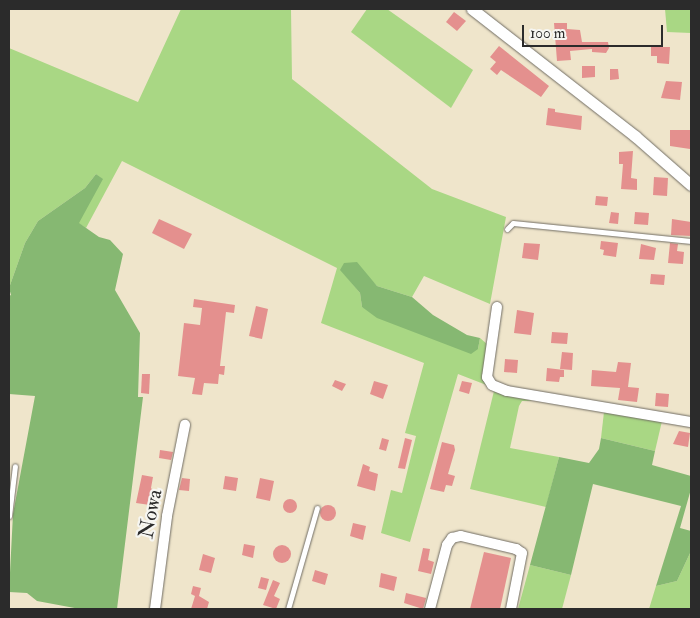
<!DOCTYPE html>
<style>
body{margin:0}
#map{position:relative;width:700px;height:618px;overflow:hidden;background:#efe5cb;font-family:"IM FELL Double Pica",serif}
div>[style]{position:absolute}
.green>*{inset:0;background:#a9d784}
.forest>*{inset:0;background:#86b872}
.building>*{inset:0;background:#e4908e}
.round{border-radius:50%}
.roads{filter:drop-shadow(0 0 1px #706c63) drop-shadow(0 0 1px #706c63)}
.service>*{height:5px;margin:-2.5px;padding:0 2.5px;transform-origin:2.5px;border-radius:2.5px;background:#fff}
.minor>*{height:10px;margin:-5px;padding:0 5px;transform-origin:5px;border-radius:5px;background:#fff}
.tertiary>*{height:11px;margin:-5.5px;padding:0 5.5px;transform-origin:5.5px;border-radius:5.5px;background:#fff}
span{translate:-50% -50%;white-space:nowrap;text-align:center;line-height:1.15;-webkit-text-stroke:4.5px #f6f6f2;paint-order:stroke}
.street-label{font-size:21px;color:#2b2b2b}
.frame{position:absolute;inset:0;border:10px solid #2b2b2b;pointer-events:none}
.scale{position:absolute;left:522px;top:25px;width:141px;height:22px;box-sizing:border-box;border:2px solid #2b2b2b;border-top:0;padding-left:6px;font-size:15px;line-height:18px;white-space:nowrap;color:#2b2b2b;-webkit-text-stroke:4px #f6f6f2;paint-order:stroke}
</style>
<div id="map">
<div class="green">
<div style="clip-path:polygon(181px 9px,291px 9px,292px 79px,432px 189px,506px 217px,490px 304px,424px 276px,412px 297px,377px 286px,367px 276px,341px 270px,360px 293px,362px 307px,478px 349px,480px 338px,487px 344px,489px 386px,458px 374px,410px 542px,381px 533px,391px 490px,402px 493px,416px 436px,405px 433px,424px 363px,321px 323px,337px 268px,122px 161px,86px 228px,78px 223px,102px 179px,96px 174px,85px 188px,38px 221px,25px 243px,9px 288px,9px 48px,138px 102px)"></div>
<div style="clip-path:polygon(367px 9px,387px 9px,473px 70px,451px 108px,351px 32px)"></div>
<div style="clip-path:polygon(665px 9px,691px 9px,691px 33px,667px 32px)"></div>
<div style="clip-path:polygon(494px 391px,532px 401px,522px 401px,519px 406px,510px 448px,559px 457px,546px 507px,470px 489px)"></div>
<div style="clip-path:polygon(604px 412px,662px 421px,655px 451px,601px 438px)"></div>
<div style="clip-path:polygon(691px 551px,691px 609px,649px 609px,656px 586px,677px 581px)"></div>
<div style="clip-path:polygon(530px 565px,571px 575px,562px 609px,518px 609px)"></div>
</div>
<div class="forest">
<div style="clip-path:polygon(96px 174px,103px 179px,79px 223px,99px 237px,110px 240px,123px 254px,115px 290px,140px 333px,138px 397px,143px 397px,117px 609px,80px 609px,37px 601px,27px 593px,9px 592px,13px 514px,35px 396px,9px 394px,9px 296px,11px 295px,9px 288px,25px 243px,38px 221px,85px 188px)"></div>
<div style="clip-path:polygon(357px 262px,377px 286px,412px 297px,433px 315px,467px 335px,480px 338px,478px 349px,471px 354px,377px 318px,362px 307px,360px 293px,340px 270px,344px 263px)"></div>
<div style="clip-path:polygon(601px 438px,655px 451px,652px 465px,691px 476px,691px 489px,680px 528px,691px 531px,691px 551px,677px 581px,656px 586px,681px 506px,593px 484px,571px 575px,530px 565px,559px 457px,589px 463px,599px 449px)"></div>
</div>
<div class="building">
<div style="clip-path:polygon(454px 12px,466px 21px,457px 31px,446px 22px)"></div>
<div style="clip-path:polygon(554px 23px,567px 23px,567px 29px,580px 30px,582px 42px,608px 42px,609px 48px,606px 53px,592px 52px,592px 49px,570px 51px,571px 60px,557px 61px)"></div>
<div style="clip-path:polygon(499px 46px,549px 86px,541px 97px,501px 70px,497px 75px,490px 69px,496px 62px,490px 57px)"></div>
<div style="clip-path:polygon(651px 47px,670px 47px,669px 64px,657px 63px,657px 56px,651px 56px)"></div>
<div style="clip-path:polygon(582px 66px,595px 66px,595px 77px,582px 78px)"></div>
<div style="clip-path:polygon(610px 69px,618px 69px,619px 79px,610px 80px)"></div>
<div style="clip-path:polygon(666px 81px,682px 82px,680px 100px,661px 98px)"></div>
<div style="clip-path:polygon(548px 108px,555px 109px,555px 112px,582px 116px,581px 130px,546px 125px)"></div>
<div style="clip-path:polygon(670px 130px,690px 130px,690px 149px,670px 146px)"></div>
<div style="clip-path:polygon(633px 151px,631px 178px,637px 179px,637px 190px,621px 189px,623px 164px,619px 164px,619px 152px)"></div>
<div style="clip-path:polygon(654px 177px,668px 178px,667px 196px,653px 195px)"></div>
<div style="clip-path:polygon(596px 196px,608px 197px,607px 206px,595px 205px)"></div>
<div style="clip-path:polygon(611px 212px,619px 213px,618px 224px,609px 223px)"></div>
<div style="clip-path:polygon(635px 212px,649px 213px,648px 225px,634px 224px)"></div>
<div style="clip-path:polygon(159px 219px,192px 234px,184px 249px,152px 233px)"></div>
<div style="clip-path:polygon(672px 219px,691px 222px,691px 236px,671px 235px)"></div>
<div style="clip-path:polygon(601px 241px,618px 243px,616px 257px,603px 255px,604px 250px,600px 249px)"></div>
<div style="clip-path:polygon(524px 243px,540px 244px,538px 260px,522px 258px)"></div>
<div style="clip-path:polygon(670px 243px,678px 244px,677px 251px,684px 252px,683px 264px,668px 263px)"></div>
<div style="clip-path:polygon(641px 244px,656px 248px,654px 260px,639px 259px)"></div>
<div style="clip-path:polygon(651px 274px,665px 275px,664px 285px,650px 284px)"></div>
<div style="clip-path:polygon(194px 299px,235px 305px,234px 313px,226px 312px,220px 366px,225px 366px,224px 375px,219px 374px,218px 384px,204px 383px,202px 395px,192px 394px,195px 378px,178px 376px,184px 323px,200px 325px,202px 308px,193px 307px)"></div>
<div style="clip-path:polygon(256px 306px,268px 309px,262px 339px,249px 336px)"></div>
<div style="clip-path:polygon(517px 310px,534px 313px,531px 335px,514px 333px)"></div>
<div style="clip-path:polygon(552px 332px,568px 333px,567px 344px,551px 343px)"></div>
<div style="clip-path:polygon(562px 352px,573px 353px,572px 370px,560px 369px)"></div>
<div style="clip-path:polygon(505px 359px,518px 360px,517px 373px,504px 372px)"></div>
<div style="clip-path:polygon(618px 362px,631px 363px,628px 387px,639px 388px,637px 402px,618px 400px,620px 388px,591px 386px,592px 370px,616px 372px)"></div>
<div style="clip-path:polygon(547px 368px,564px 370px,564px 377px,560px 377px,559px 382px,546px 381px)"></div>
<div style="clip-path:polygon(142px 374px,150px 374px,149px 394px,141px 393px)"></div>
<div style="clip-path:polygon(335px 380px,346px 384px,342px 391px,332px 386px)"></div>
<div style="clip-path:polygon(374px 381px,388px 385px,383px 399px,370px 394px)"></div>
<div style="clip-path:polygon(462px 381px,472px 383px,469px 394px,459px 391px)"></div>
<div style="clip-path:polygon(656px 393px,669px 394px,668px 407px,655px 406px)"></div>
<div style="clip-path:polygon(679px 431px,690px 433px,688px 447px,673px 444px)"></div>
<div style="clip-path:polygon(382px 438px,389px 440px,386px 451px,379px 449px)"></div>
<div style="clip-path:polygon(405px 438px,412px 440px,405px 469px,398px 468px)"></div>
<div style="clip-path:polygon(442px 442px,454px 445px,455px 450px,448px 474px,455px 476px,452px 486px,446px 485px,444px 492px,430px 489px)"></div>
<div style="clip-path:polygon(160px 450px,173px 452px,171px 460px,159px 458px)"></div>
<div style="clip-path:polygon(363px 464px,370px 467px,369px 471px,378px 474px,375px 491px,357px 486px)"></div>
<div style="clip-path:polygon(142px 475px,153px 477px,151px 488px,155px 493px,150px 505px,136px 503px)"></div>
<div style="clip-path:polygon(225px 476px,238px 478px,236px 491px,223px 489px)"></div>
<div style="clip-path:polygon(182px 478px,190px 479px,189px 491px,179px 490px)"></div>
<div style="clip-path:polygon(260px 478px,274px 481px,270px 501px,256px 498px)"></div>
<div class="round" style="left:283px;top:499px;width:14px;height:14px"></div>
<div class="round" style="left:320px;top:505px;width:16px;height:16px"></div>
<div style="clip-path:polygon(353px 523px,366px 526px,363px 540px,350px 536px)"></div>
<div style="clip-path:polygon(244px 544px,255px 546px,253px 558px,242px 555px)"></div>
<div class="round" style="left:273px;top:545px;width:18px;height:18px"></div>
<div style="clip-path:polygon(423px 548px,430px 549px,428px 560px,434px 562px,431px 574px,418px 571px)"></div>
<div style="clip-path:polygon(484px 552px,511px 558px,500px 609px,470px 609px)"></div>
<div style="clip-path:polygon(203px 554px,215px 558px,211px 573px,199px 570px)"></div>
<div style="clip-path:polygon(315px 570px,328px 574px,325px 585px,312px 581px)"></div>
<div style="clip-path:polygon(381px 573px,397px 577px,394px 591px,379px 587px)"></div>
<div style="clip-path:polygon(261px 577px,269px 579px,266px 590px,258px 588px)"></div>
<div style="clip-path:polygon(273px 580px,280px 583px,274px 596px,280px 599px,276px 609px,263px 605px)"></div>
<div style="clip-path:polygon(193px 586px,201px 588px,199px 596px,209px 602px,207px 609px,191px 609px,195px 596px,191px 594px)"></div>
<div style="clip-path:polygon(406px 593px,426px 598px,423px 609px,404px 603px)"></div>
</div>
<div class="roads">
<div class="service">
<div style="left:507px;top:229px;width:8px;rotate:-45deg"></div>
<div style="left:513px;top:223px;width:179px;rotate:5.8deg"></div>
<div style="left:9px;top:516px;width:50px;rotate:-83.2deg"></div>
<div style="left:288px;top:609px;width:105px;rotate:-74deg"></div>
</div>
<div class="minor">
<div style="left:497px;top:307px;width:71px;rotate:98.1deg"></div>
<div style="left:487px;top:377px;width:9px;rotate:58deg"></div>
<div style="left:492px;top:385px;width:16px;rotate:22deg"></div>
<div style="left:507px;top:391px;width:187px;rotate:9.6deg"></div>
<div style="left:155px;top:609px;width:94px;rotate:-82.6deg"></div>
<div style="left:167px;top:516px;width:93px;rotate:-78.8deg"></div>
<div style="left:430px;top:609px;width:66px;rotate:-75.1deg"></div>
<div style="left:447px;top:545px;width:9px;rotate:-54deg"></div>
<div style="left:452px;top:538px;width:9px;rotate:-13deg"></div>
<div style="left:461px;top:536px;width:57px;rotate:13.3deg"></div>
<div style="left:516px;top:549px;width:7px;rotate:34deg"></div>
<div style="left:522px;top:553px;width:57px;rotate:101.1deg"></div>
</div>
<div class="tertiary">
<div style="left:472px;top:9px;width:207px;rotate:37.9deg"></div>
<div style="left:635px;top:136px;width:74px;rotate:41.2deg"></div>
</div>
</div>
<div class="street-label">
<span style="left:151px;top:514px;rotate:-79deg">Nowa</span>
</div>
<div class="frame"></div>
<div class="scale">100 m</div>
</div>
